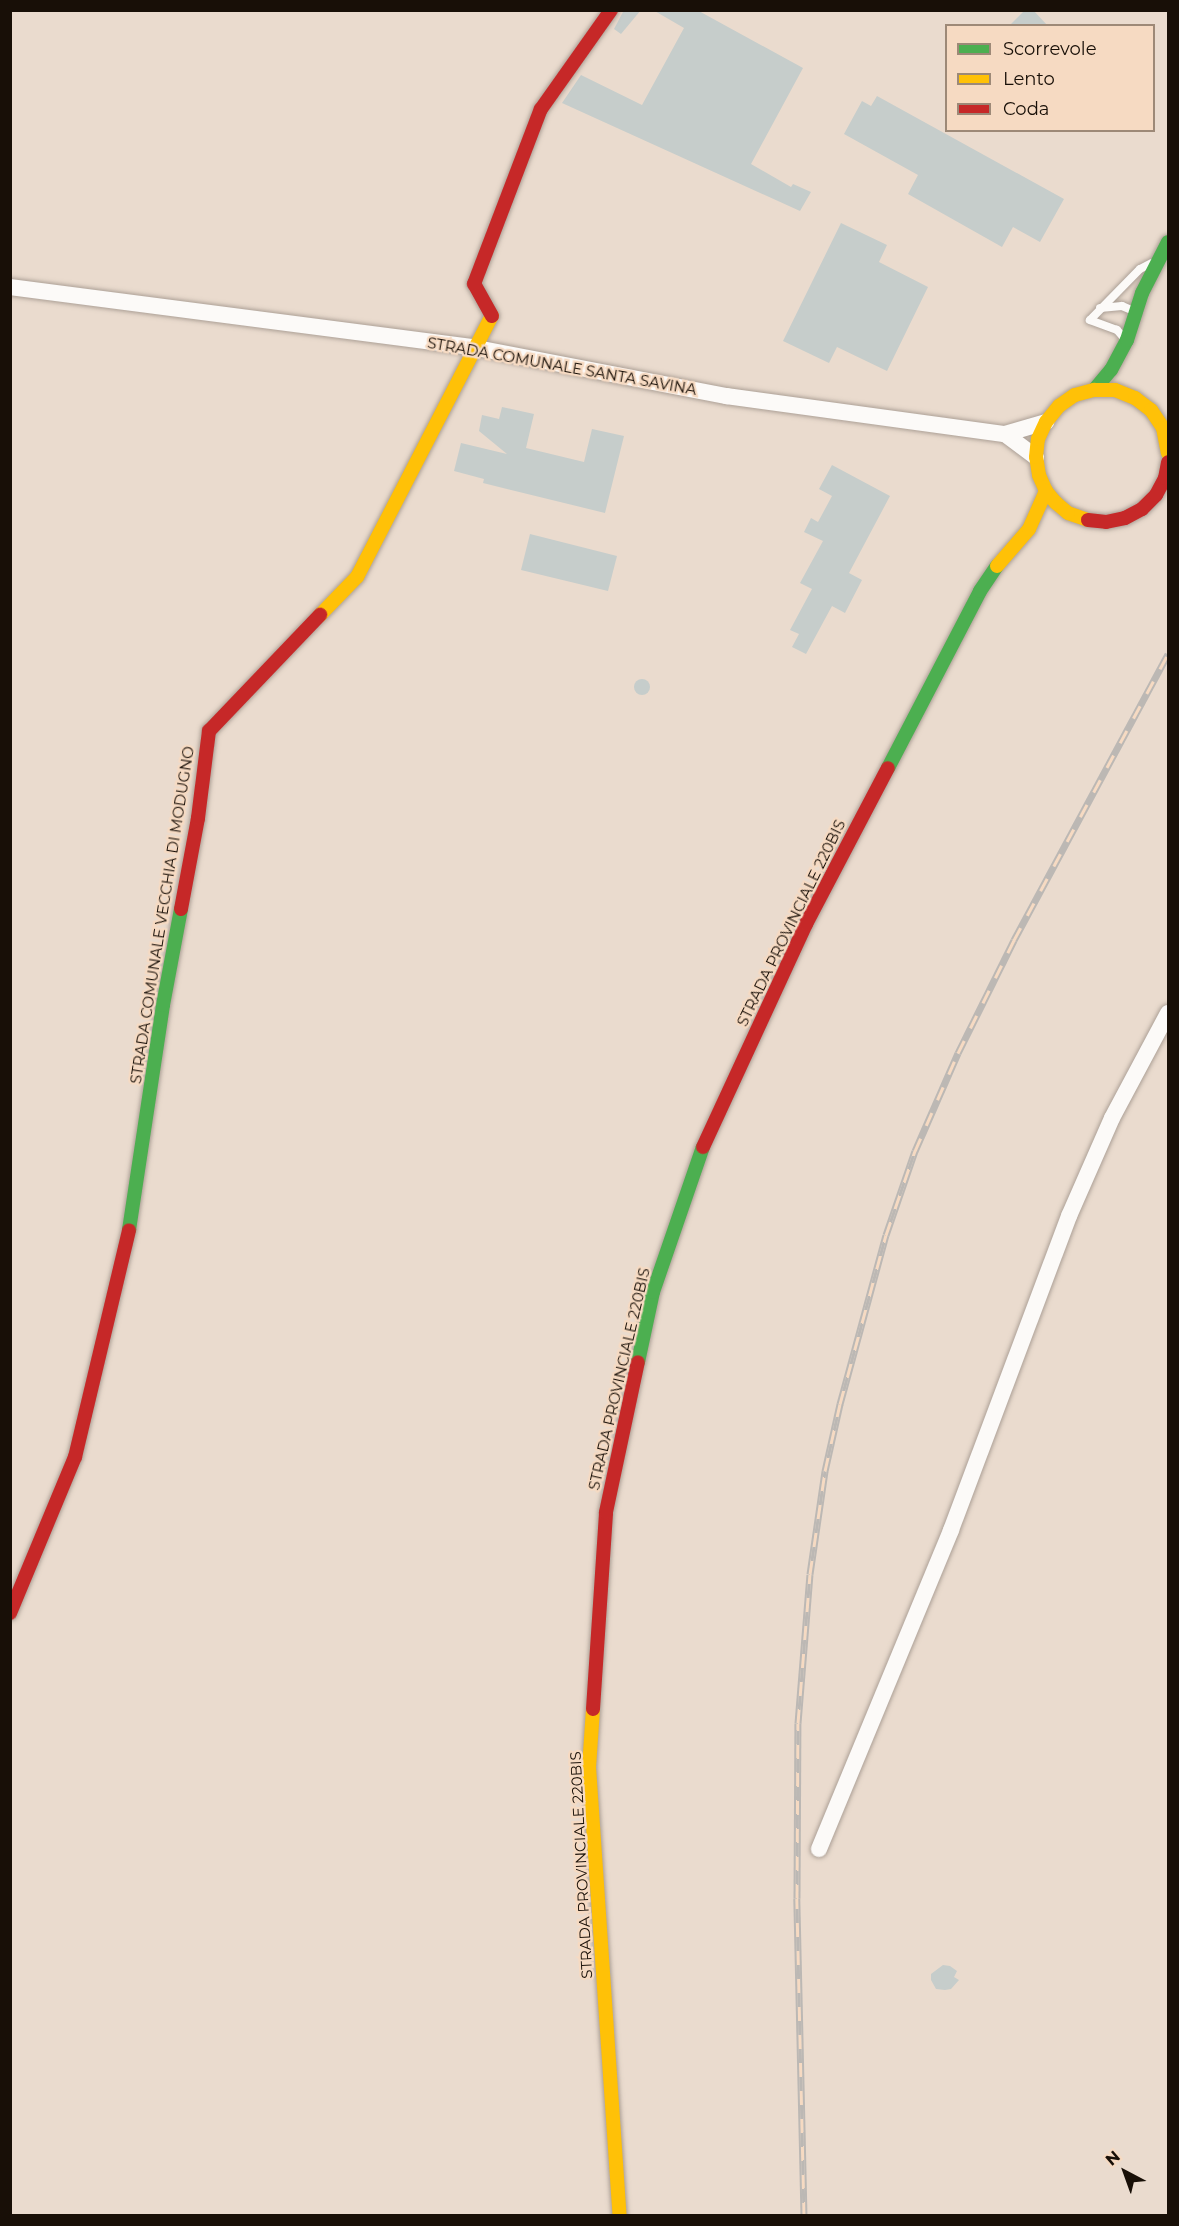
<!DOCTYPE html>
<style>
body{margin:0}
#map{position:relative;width:1179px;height:2226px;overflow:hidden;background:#eadbce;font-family:Montserrat,sans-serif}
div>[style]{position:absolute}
.building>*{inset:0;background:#c6cdcb}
.round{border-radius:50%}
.roads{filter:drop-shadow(0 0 2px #aca096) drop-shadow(0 0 2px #aca096)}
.lane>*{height:8px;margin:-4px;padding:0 4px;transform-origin:4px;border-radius:4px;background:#fcfaf8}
.street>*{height:16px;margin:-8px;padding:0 8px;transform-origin:8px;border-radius:8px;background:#fcfaf8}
.fast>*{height:14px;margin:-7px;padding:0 7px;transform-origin:7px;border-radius:7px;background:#4caf50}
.slow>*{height:14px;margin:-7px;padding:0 7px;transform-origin:7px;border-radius:7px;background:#ffc107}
.jam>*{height:14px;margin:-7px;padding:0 7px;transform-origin:7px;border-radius:7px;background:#c62828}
.rail>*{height:7px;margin-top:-3.5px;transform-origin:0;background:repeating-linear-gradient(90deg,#f6dac2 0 14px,#bcb8b4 0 28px);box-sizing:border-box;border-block:2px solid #bcb8b4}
span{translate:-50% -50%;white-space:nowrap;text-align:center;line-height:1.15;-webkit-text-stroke:4.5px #f6dac2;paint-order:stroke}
.street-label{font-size:15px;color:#180f07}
.frame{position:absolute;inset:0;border:12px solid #180f07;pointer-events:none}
.legend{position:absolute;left:945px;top:24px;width:210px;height:108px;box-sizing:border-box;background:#f6dac2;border:2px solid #9d8977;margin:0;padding:8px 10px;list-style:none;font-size:18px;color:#180f07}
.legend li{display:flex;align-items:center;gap:12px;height:30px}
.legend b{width:30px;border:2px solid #9d8977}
.north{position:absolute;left:1095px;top:2142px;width:60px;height:60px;-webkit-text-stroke:4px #f6dac2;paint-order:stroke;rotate:319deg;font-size:16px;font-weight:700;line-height:24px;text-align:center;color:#180f07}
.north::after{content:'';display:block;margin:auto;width:21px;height:27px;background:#180f07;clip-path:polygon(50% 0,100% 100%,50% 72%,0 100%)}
</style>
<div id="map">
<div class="building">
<div style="clip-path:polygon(624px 10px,641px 10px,621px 34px,614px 29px)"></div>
<div style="clip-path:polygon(653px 10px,697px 10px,803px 68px,751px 164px,791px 187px,793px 184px,811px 192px,800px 211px,562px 103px,581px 75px,642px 105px,684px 28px)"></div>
<div style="clip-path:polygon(1025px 10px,1033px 10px,1048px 26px,1009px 26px)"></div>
<div style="clip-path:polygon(877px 96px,1064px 199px,1040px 242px,1013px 227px,1002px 247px,908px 194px,918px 175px,844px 134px,862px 101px,871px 106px)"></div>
<div style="clip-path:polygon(841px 223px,887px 245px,879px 262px,928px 287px,887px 371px,837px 347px,829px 363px,783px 341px)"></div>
<div style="clip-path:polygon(502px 407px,534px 414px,526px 448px,584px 462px,592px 429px,624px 436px,605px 513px,483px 483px,484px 479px,454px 471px,461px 443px,507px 454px,479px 431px,482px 415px,499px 419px)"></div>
<div style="clip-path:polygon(832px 465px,890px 496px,849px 573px,862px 580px,845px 613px,832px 606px,806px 654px,792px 647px,799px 634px,790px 630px,812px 589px,800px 583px,823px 541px,804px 532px,811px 518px,818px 522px,832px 496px,819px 489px)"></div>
<div style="clip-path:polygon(530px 534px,617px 556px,608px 591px,521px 570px)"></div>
<div class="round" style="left:634px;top:679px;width:16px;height:16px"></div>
<div style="clip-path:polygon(943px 1965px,950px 1966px,957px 1971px,954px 1977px,959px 1980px,951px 1989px,945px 1990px,936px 1989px,931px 1980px,931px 1974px)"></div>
</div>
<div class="roads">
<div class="lane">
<div style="left:1100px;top:308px;width:22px;rotate:-5deg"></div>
<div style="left:1122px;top:306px;width:13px;rotate:23deg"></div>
<div style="left:1124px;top:338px;width:11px;rotate:-131deg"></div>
<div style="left:1117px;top:330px;width:29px;rotate:-160deg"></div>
<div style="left:1090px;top:320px;width:71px;rotate:-45.6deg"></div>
<div style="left:1140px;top:269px;width:13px;rotate:-27deg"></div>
</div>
<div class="street">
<div style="left:10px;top:287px;width:471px;rotate:7.4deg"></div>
<div style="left:477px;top:348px;width:254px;rotate:10.9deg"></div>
<div style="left:726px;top:396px;width:282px;rotate:7.8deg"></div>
<div style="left:1005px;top:434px;width:43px;rotate:-16.3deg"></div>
<div style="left:1005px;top:434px;width:39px;rotate:37deg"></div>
<div style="left:819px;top:1849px;width:345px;rotate:-67.5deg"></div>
<div style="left:951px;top:1530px;width:335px;rotate:-69.4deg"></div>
<div style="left:1069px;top:1216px;width:107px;rotate:-66.3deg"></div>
<div style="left:1112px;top:1118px;width:119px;rotate:-61.9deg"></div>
</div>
<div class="fast">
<div style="left:1094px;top:390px;width:26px;rotate:-50deg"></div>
<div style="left:1111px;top:370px;width:34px;rotate:-62deg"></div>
<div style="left:1127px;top:340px;width:49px;rotate:-72.3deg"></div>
<div style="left:1142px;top:293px;width:57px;rotate:-63deg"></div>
<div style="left:888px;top:768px;width:199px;rotate:-62.5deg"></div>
<div style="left:980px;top:591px;width:30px;rotate:-56deg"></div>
<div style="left:129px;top:1230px;width:228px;rotate:-81.4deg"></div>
<div style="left:163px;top:1005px;width:98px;rotate:-79.4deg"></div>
<div style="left:638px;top:1362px;width:72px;rotate:-77.9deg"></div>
<div style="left:653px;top:1292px;width:153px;rotate:-71deg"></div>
</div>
<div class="slow">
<div style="left:1088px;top:520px;width:21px;rotate:-161deg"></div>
<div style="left:1068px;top:513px;width:16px;rotate:-140deg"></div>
<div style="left:1056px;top:503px;width:16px;rotate:-130deg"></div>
<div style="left:1046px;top:491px;width:17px;rotate:-114deg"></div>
<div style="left:1039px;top:475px;width:18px;rotate:-99deg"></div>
<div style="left:1036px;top:457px;width:18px;rotate:-84deg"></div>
<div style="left:1038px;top:439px;width:19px;rotate:-65deg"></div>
<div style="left:1046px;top:422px;width:21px;rotate:-51deg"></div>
<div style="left:1059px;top:406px;width:19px;rotate:-35deg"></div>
<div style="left:1075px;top:395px;width:20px;rotate:-15deg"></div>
<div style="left:1094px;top:390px;width:21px"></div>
<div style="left:1115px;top:390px;width:22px;rotate:22deg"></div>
<div style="left:1135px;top:398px;width:20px;rotate:37deg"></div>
<div style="left:1151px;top:410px;width:22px;rotate:56deg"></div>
<div style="left:1163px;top:428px;width:25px;rotate:79deg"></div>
<div style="left:997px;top:566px;width:49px;rotate:-49.1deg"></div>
<div style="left:1029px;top:529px;width:42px;rotate:-65.9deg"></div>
<div style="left:320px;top:615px;width:53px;rotate:-45.8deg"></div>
<div style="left:357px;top:577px;width:294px;rotate:-62.7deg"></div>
<div style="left:593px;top:1709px;width:58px;rotate:93.9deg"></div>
<div style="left:589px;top:1767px;width:450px;rotate:86.1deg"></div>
</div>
<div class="jam">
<div style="left:492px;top:316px;width:37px;rotate:-119deg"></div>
<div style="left:474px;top:284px;width:187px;rotate:-69.1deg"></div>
<div style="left:541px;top:109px;width:121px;rotate:-54.7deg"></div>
<div style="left:1088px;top:520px;width:18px;rotate:6deg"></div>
<div style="left:1106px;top:522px;width:19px;rotate:-12deg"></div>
<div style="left:1125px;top:518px;width:19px;rotate:-28deg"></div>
<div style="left:1142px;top:509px;width:20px;rotate:-45deg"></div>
<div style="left:1156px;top:495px;width:19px;rotate:-62deg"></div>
<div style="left:1165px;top:478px;width:16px;rotate:-79deg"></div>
<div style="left:181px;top:909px;width:93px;rotate:-79.4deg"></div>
<div style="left:198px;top:818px;width:88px;rotate:-82.8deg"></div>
<div style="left:209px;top:731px;width:161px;rotate:-46.3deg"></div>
<div style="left:703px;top:1147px;width:246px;rotate:-65.2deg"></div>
<div style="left:806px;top:924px;width:176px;rotate:-62.3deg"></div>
<div style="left:10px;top:1613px;width:169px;rotate:-67.4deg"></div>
<div style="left:75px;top:1457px;width:233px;rotate:-76.6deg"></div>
<div style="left:593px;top:1709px;width:197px;rotate:-86.2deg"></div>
<div style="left:606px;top:1512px;width:153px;rotate:-78deg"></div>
</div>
</div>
<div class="rail">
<div style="left:804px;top:2216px;width:318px;rotate:-91.3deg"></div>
<div style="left:797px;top:1898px;width:175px;rotate:-89.7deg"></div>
<div style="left:798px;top:1723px;width:149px;rotate:-85.4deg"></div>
<div style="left:810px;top:1574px;width:104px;rotate:-81.7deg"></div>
<div style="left:825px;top:1471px;width:69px;rotate:-77.4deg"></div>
<div style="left:840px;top:1404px;width:175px;rotate:-74.8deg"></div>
<div style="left:886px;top:1235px;width:89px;rotate:-71deg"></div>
<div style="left:915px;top:1151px;width:107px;rotate:-66.3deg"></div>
<div style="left:958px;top:1053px;width:126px;rotate:-63.6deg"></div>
<div style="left:1014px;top:940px;width:325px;rotate:-61.7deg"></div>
</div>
<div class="street-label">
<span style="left:562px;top:366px;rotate:10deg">STRADA COMUNALE SANTA SAVINA</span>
<span style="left:162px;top:915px;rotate:-81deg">STRADA COMUNALE VECCHIA DI MODUGNO</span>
<span style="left:791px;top:923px;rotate:-64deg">STRADA PROVINCIALE 220BIS</span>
<span style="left:619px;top:1379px;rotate:-77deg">STRADA PROVINCIALE 220BIS</span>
<span style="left:581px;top:1865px;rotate:-93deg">STRADA PROVINCIALE 220BIS</span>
</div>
<div class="frame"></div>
<ul class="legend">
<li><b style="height:8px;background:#4caf50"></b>Scorrevole</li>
<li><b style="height:8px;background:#ffc107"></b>Lento</li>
<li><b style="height:8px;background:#c62828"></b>Coda</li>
</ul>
<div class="north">N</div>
</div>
